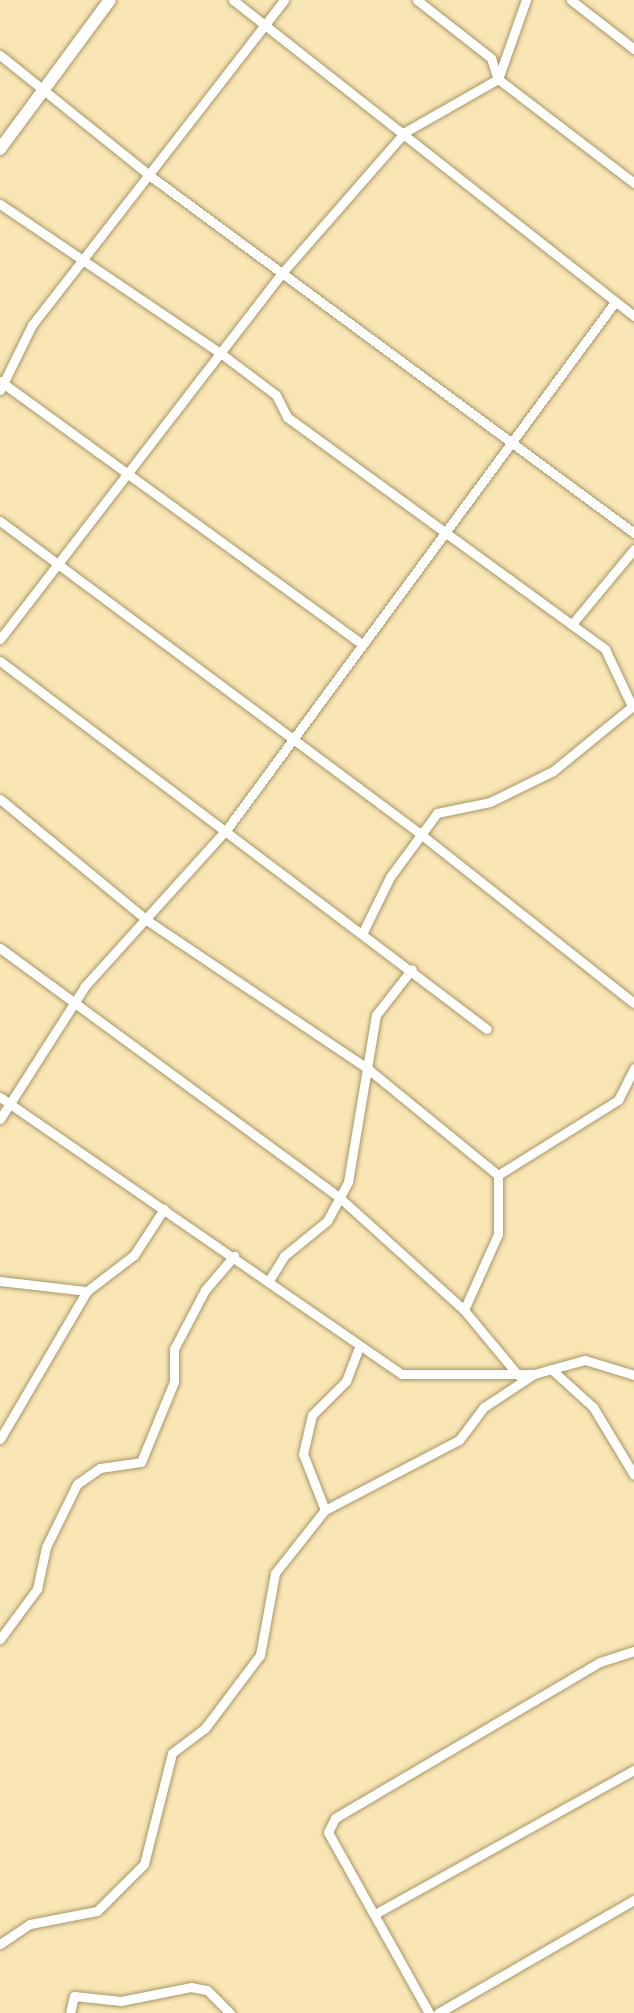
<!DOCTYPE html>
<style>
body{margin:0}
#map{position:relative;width:634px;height:2013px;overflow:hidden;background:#f9e6b5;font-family:Arial,sans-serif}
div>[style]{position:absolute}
.roads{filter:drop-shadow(0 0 2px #a89667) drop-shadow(0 0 2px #a89667)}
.minor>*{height:9px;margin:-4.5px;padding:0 4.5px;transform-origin:4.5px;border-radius:4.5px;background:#fff}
.tertiary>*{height:12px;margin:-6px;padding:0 6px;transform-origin:6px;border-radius:6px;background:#fff}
span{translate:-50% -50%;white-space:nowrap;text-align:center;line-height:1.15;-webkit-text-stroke:6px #fff4d7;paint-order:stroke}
</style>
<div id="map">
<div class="roads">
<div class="minor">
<div style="left:233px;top:0;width:511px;rotate:38.24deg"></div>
<div style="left:417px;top:0;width:94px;rotate:38.1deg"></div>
<div style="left:491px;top:58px;width:22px;rotate:72deg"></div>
<div style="left:498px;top:79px;width:171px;rotate:37.4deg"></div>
<div style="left:571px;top:0;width:80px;rotate:37.9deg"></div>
<div style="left:0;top:55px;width:191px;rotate:38.8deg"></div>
<div style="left:149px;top:175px;width:603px;rotate:36.43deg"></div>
<div style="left:0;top:204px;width:269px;rotate:34.1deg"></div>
<div style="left:223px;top:355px;width:66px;rotate:37deg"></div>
<div style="left:276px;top:395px;width:25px;rotate:63deg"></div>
<div style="left:287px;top:417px;width:394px;rotate:36.1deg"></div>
<div style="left:605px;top:649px;width:63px;rotate:64.7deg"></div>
<div style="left:0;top:381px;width:447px;rotate:36deg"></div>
<div style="left:0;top:390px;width:72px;rotate:-63.8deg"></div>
<div style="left:32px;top:325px;width:411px;rotate:-52.2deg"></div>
<div style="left:0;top:521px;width:521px;rotate:36.65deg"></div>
<div style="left:418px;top:832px;width:275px;rotate:38.4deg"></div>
<div style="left:572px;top:624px;width:97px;rotate:-50.4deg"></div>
<div style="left:0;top:639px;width:462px;rotate:-52.4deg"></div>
<div style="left:282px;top:273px;width:187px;rotate:-48.9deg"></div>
<div style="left:405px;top:132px;width:107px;rotate:-29.7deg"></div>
<div style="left:498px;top:79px;width:84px;rotate:-70.5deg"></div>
<div style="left:0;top:661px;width:610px;rotate:37.08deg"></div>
<div style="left:0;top:799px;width:192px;rotate:39.5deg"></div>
<div style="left:148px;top:921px;width:265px;rotate:33.9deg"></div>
<div style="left:368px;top:1069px;width:168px;rotate:39.2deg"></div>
<div style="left:363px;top:932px;width:61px;rotate:-63.9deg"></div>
<div style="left:390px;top:877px;width:79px;rotate:-53.7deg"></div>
<div style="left:437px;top:813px;width:54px;rotate:-11.7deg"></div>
<div style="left:490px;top:802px;width:70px;rotate:-26.2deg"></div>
<div style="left:553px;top:771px;width:104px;rotate:-39.2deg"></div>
<div style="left:0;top:948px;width:422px;rotate:36.3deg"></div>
<div style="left:340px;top:1198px;width:167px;rotate:42.1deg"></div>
<div style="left:464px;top:1310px;width:85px;rotate:50.3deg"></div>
<div style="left:0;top:1097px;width:488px;rotate:34.6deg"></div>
<div style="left:402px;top:1374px;width:132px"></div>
<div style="left:534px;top:1374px;width:53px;rotate:-15.4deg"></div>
<div style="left:585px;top:1360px;width:51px;rotate:17deg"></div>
<div style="left:0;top:1119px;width:158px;rotate:-57.4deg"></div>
<div style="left:85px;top:986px;width:212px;rotate:-47.9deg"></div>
<div style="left:227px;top:829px;width:654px;rotate:-53.64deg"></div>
<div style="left:0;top:1281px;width:88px;rotate:6.6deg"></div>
<div style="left:268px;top:1282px;width:31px;rotate:-58deg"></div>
<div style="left:284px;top:1256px;width:55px;rotate:-39.1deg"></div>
<div style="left:327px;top:1221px;width:44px;rotate:-61.7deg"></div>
<div style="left:348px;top:1182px;width:169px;rotate:-80.5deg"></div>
<div style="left:376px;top:1015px;width:58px;rotate:-52deg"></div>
<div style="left:464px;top:1310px;width:83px;rotate:-65.9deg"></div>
<div style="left:498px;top:1234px;width:59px;rotate:-90deg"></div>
<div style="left:498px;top:1175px;width:142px;rotate:-32deg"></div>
<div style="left:618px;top:1100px;width:36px;rotate:-63deg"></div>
<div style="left:551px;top:1369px;width:57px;rotate:42.1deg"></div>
<div style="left:593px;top:1407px;width:79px;rotate:58.9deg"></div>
<div style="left:0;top:1439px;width:172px;rotate:-59.6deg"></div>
<div style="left:87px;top:1291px;width:59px;rotate:-37.5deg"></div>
<div style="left:134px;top:1255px;width:55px;rotate:-56.9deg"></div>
<div style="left:325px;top:1510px;width:60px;rotate:-111.4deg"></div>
<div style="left:303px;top:1454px;width:40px;rotate:-77deg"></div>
<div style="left:312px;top:1415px;width:48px;rotate:-45deg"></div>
<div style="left:346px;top:1381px;width:33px;rotate:-69deg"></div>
<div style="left:0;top:1639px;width:62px;rotate:-53.5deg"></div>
<div style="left:37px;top:1589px;width:43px;rotate:-77.9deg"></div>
<div style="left:46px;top:1547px;width:70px;rotate:-63.8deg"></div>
<div style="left:77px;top:1484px;width:28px;rotate:-35deg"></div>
<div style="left:100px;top:1468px;width:41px;rotate:-8.3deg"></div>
<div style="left:141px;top:1462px;width:87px;rotate:-67.6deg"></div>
<div style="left:174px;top:1382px;width:33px;rotate:-90deg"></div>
<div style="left:174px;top:1349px;width:67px;rotate:-62.3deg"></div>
<div style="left:205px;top:1290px;width:45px;rotate:-49.5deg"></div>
<div style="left:375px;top:1914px;width:296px;rotate:-29.1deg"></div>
<div style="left:0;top:1944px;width:36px;rotate:-34deg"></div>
<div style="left:30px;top:1924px;width:68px;rotate:-11deg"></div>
<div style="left:97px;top:1911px;width:66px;rotate:-45deg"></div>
<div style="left:144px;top:1864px;width:114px;rotate:-75.8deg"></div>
<div style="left:172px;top:1753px;width:41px;rotate:-37.1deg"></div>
<div style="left:205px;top:1728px;width:91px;rotate:-53deg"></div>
<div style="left:260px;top:1655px;width:83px;rotate:-79.6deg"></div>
<div style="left:275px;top:1573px;width:80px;rotate:-51.6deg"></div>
<div style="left:325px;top:1510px;width:151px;rotate:-27.6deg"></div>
<div style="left:459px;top:1440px;width:41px;rotate:-52.9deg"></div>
<div style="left:484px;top:1407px;width:60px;rotate:-33.4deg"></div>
<div style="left:70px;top:2013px;width:17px;rotate:-77deg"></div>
<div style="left:74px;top:1996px;width:47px;rotate:6.1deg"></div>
<div style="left:121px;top:2001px;width:71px;rotate:-11.3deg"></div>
<div style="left:191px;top:1987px;width:16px;rotate:11deg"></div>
<div style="left:207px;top:1990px;width:33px;rotate:45deg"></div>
<div style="left:429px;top:2013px;width:207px;rotate:-119.2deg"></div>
<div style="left:328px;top:1832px;width:16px;rotate:-63deg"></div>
<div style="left:335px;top:1818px;width:308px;rotate:-30.5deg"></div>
<div style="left:600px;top:1662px;width:36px;rotate:-18deg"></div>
<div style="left:438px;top:2013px;width:226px;rotate:-30deg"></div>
</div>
<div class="tertiary">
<div style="left:0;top:149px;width:185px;rotate:-53.6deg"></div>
</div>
</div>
</div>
